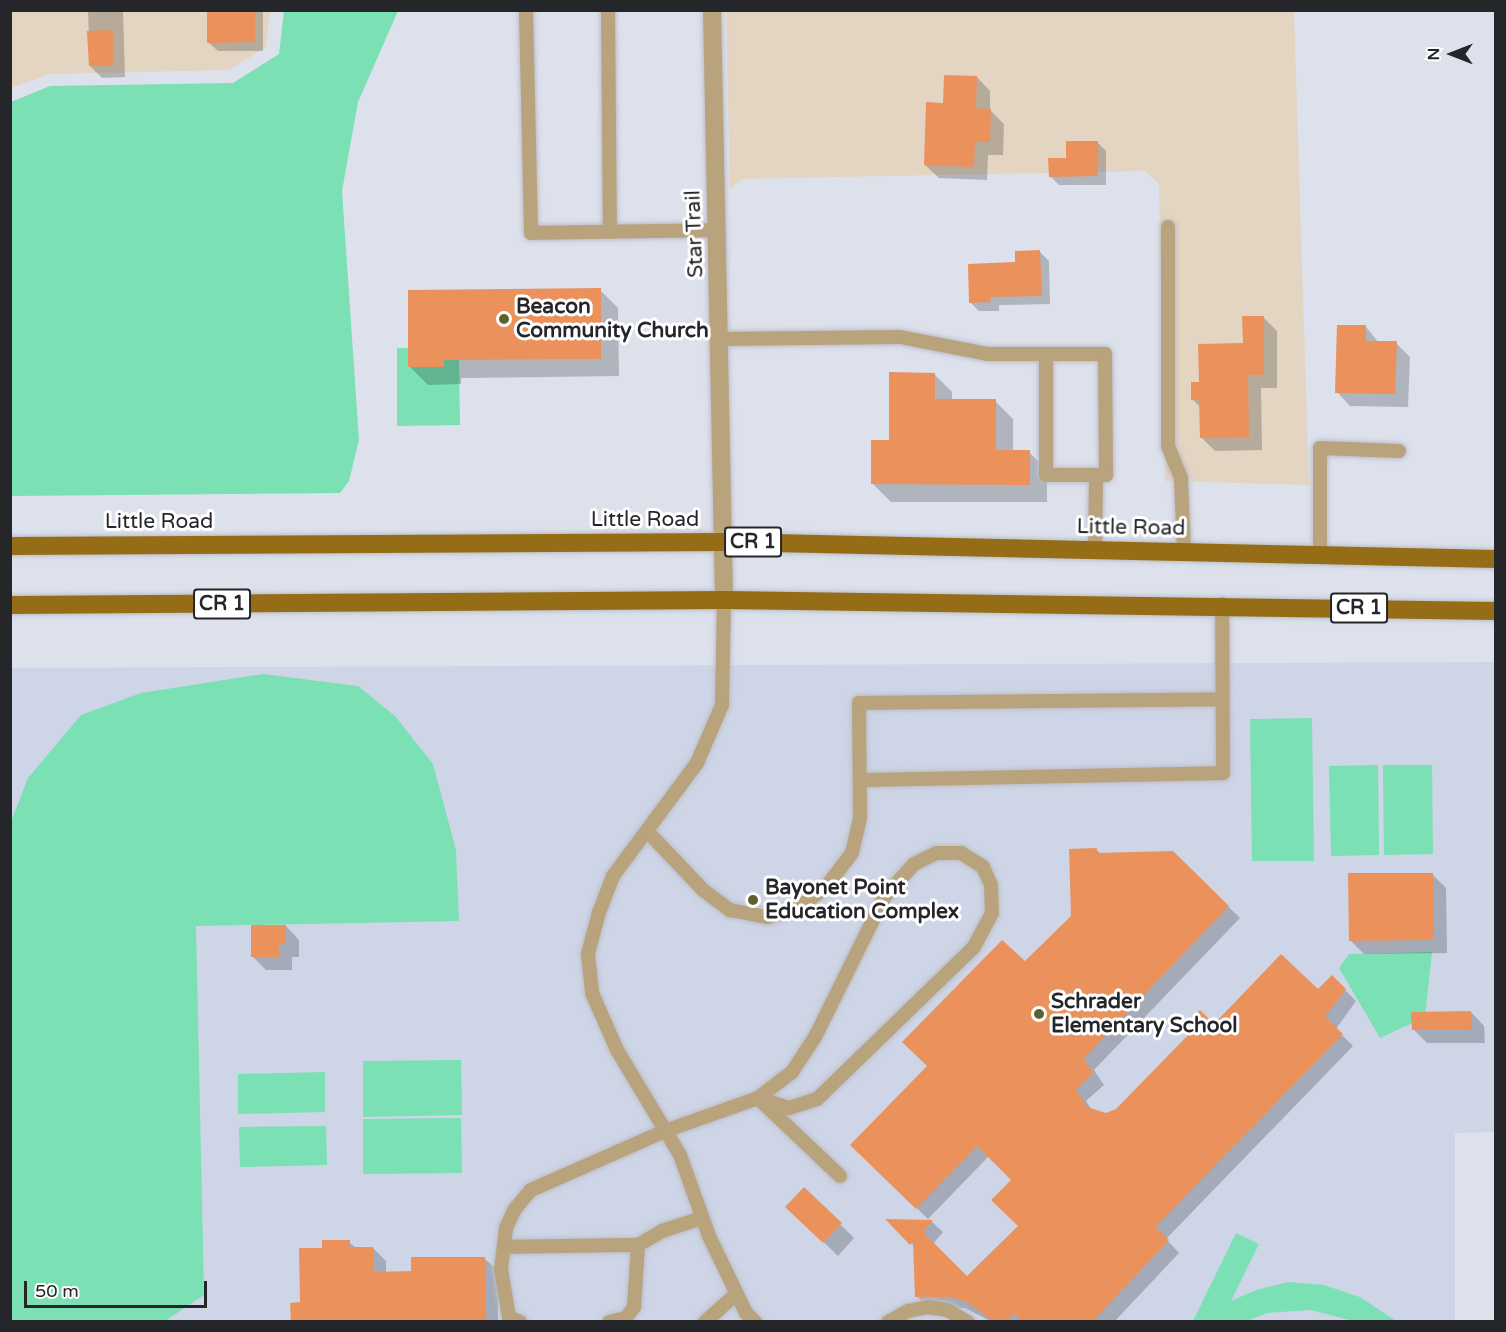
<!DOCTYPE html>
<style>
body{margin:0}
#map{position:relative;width:1506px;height:1332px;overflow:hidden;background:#dde1ec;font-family:"Varela Round",sans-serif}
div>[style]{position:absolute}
.commercial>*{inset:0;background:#e4d5c2}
.built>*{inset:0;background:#ced5e6}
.green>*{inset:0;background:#7be0b4}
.shadow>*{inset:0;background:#0003}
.building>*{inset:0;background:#ea915c}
.roads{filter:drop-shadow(0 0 2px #bcbfc9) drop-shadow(0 0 2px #bcbfc9)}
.service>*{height:14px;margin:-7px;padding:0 7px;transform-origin:7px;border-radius:7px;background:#b9a37d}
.tertiary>*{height:18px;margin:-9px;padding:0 9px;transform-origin:9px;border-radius:9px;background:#b9a37d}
.primary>*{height:18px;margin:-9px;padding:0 9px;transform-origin:9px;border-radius:9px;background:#956d16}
.dots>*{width:16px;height:16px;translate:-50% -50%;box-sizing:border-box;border:3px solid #fff;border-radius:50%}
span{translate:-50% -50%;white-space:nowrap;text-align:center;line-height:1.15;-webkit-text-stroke:6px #fff;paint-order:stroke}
.shield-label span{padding:2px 4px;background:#fff;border:2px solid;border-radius:4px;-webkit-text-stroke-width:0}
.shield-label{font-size:20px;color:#25262a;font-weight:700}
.street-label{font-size:21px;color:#25262a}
.poi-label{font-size:21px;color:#25262a;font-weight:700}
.left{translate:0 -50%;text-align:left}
.frame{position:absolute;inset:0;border:12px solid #25262a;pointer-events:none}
.north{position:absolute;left:1422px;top:24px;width:60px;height:60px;-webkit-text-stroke:4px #fff;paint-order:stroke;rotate:270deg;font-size:16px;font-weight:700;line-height:24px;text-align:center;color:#25262a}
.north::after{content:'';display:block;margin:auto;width:21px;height:27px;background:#25262a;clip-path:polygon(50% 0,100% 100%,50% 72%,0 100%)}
.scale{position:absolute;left:24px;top:1281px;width:183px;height:27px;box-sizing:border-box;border:3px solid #25262a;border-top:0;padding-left:8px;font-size:18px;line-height:21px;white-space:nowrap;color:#25262a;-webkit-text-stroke:4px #fff;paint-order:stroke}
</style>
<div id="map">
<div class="commercial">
<div style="clip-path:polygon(11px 11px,270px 11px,266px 47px,229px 70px,50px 74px,11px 88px)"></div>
<div style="clip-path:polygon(726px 11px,1294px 11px,1309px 485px,1165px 481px,1159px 184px,1145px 171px,742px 179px,730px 189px)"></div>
</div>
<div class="built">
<div style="clip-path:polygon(1495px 662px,1495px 1132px,1455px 1133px,1455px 1321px,11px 1321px,10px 668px)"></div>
</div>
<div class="green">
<div style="clip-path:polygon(284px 11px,398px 11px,358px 102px,342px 191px,359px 440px,349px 481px,340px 493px,11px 496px,11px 102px,50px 86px,233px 83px,279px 54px)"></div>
<div style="clip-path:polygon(397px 348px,408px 348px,409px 367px,443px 367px,444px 360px,459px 360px,460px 425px,397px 426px)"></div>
<div style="clip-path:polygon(263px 674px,358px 686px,395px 716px,433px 764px,456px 850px,459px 921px,196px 926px,204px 1295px,165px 1321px,11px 1321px,10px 824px,28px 778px,81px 715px,141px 693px)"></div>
<div style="clip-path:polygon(1312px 718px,1314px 861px,1252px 861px,1250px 719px)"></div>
<div style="clip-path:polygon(1378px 765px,1379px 855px,1331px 856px,1329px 766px)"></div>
<div style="clip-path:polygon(1383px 765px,1432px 765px,1433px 854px,1384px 855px)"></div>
<div style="clip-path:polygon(1432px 952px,1425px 1017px,1380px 1038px,1339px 968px,1349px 954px)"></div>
<div style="clip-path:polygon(461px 1060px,462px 1115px,363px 1117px,363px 1061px)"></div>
<div style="clip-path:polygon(325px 1072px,325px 1112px,238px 1114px,238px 1074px)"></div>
<div style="clip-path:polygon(461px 1118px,462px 1173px,363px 1174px,363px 1119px)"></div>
<div style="clip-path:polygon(326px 1126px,327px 1165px,240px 1167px,239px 1127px)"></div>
<div style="clip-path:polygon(1236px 1233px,1259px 1244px,1231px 1301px,1256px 1290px,1288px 1282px,1324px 1285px,1360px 1297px,1396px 1321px,1353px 1321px,1311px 1310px,1267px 1313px,1247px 1321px,1193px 1321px)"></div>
</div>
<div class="shadow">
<div style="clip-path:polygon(88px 10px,123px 10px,125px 77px,102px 78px,90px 66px)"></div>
<div style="clip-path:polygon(208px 10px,263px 10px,263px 51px,218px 51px,209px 43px)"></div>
<div style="clip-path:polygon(977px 77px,990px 91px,990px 110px,1004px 124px,1003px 155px,988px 155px,987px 180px,939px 178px,925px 165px,944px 104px)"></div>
<div style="clip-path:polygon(1097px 142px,1106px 151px,1106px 185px,1059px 185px,1050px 176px,1068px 160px)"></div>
<div style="clip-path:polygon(1040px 252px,1049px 261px,1050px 304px,999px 305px,999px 311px,979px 311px,970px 302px,1017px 264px)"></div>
<div style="clip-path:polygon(600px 290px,618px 308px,619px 376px,461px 378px,461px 384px,428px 385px,410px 367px)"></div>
<div style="clip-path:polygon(1263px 317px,1277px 331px,1277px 388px,1261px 388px,1262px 450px,1215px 451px,1201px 437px,1201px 408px,1193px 400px,1200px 383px,1244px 344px)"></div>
<div style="clip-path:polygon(1366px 327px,1379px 343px,1396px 343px,1410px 357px,1408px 407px,1350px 406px,1337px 392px)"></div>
<div style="clip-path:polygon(934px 374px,952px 392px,952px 401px,995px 401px,1013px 419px,1013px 452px,1029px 452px,1047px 470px,1047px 502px,891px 502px,873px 484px,891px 441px)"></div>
<div style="clip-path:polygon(1097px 850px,1101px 854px,1172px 852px,1240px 918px,1094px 1070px,1104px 1085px,1086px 1101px,1092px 1110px,1106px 1115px,1117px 1110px,1214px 1026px,1318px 992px,1332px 977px,1356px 1001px,1336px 1029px,1353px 1046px,1166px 1239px,1179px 1253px,1114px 1322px,992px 1322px,965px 1308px,928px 1308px,917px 1296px,915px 1247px,889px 1221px,932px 1222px,943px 1232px,933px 1244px,967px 1278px,1020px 1226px,1013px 1180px,989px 1156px,928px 1219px,852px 1145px,1072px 916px)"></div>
<div style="clip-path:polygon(1433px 875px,1446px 888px,1447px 953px,1364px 954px,1350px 940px)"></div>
<div style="clip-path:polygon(286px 926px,299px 940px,299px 957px,292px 957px,292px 970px,266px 970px,253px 957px)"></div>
<div style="clip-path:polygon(1471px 1012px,1484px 1026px,1485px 1043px,1427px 1043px,1413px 1029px)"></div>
<div style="clip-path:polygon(804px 1189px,854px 1238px,838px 1256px,801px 1220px)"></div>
<div style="clip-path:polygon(349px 1242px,356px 1248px,373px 1248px,386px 1261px,386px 1273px,412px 1272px,484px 1258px,498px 1271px,498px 1322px,292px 1322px,324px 1249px)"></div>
</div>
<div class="building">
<div style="clip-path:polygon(207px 10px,255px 10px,255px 42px,207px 43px)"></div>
<div style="clip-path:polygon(113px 30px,113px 66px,89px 66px,87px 31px)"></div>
<div style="clip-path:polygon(944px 75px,977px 76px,976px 108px,991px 109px,990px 142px,975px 142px,974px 167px,924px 165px,926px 102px,943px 103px)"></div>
<div style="clip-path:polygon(1066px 141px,1098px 141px,1098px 176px,1049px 177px,1048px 158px,1066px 158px)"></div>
<div style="clip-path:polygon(1040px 250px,1042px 296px,990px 297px,991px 302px,969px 303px,968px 264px,1015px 262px,1015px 251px)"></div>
<div style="clip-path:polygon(601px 288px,601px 359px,444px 360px,444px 367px,408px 367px,408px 290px)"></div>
<div style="clip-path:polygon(1242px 316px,1264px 316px,1264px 375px,1248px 375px,1249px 437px,1200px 438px,1199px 400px,1191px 400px,1191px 382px,1199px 382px,1198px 344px,1243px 343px)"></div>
<div style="clip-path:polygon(1337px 325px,1366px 325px,1366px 341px,1397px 341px,1395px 394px,1335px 393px)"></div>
<div style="clip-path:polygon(889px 372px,935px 373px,935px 399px,996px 399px,996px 450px,1030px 450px,1030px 485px,871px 484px,871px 440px,889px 440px)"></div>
<div style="clip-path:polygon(1097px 848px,1097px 853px,1173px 851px,1229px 906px,1084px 1058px,1093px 1073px,1076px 1089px,1087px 1107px,1106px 1113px,1116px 1109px,1192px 1031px,1185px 1025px,1200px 1010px,1214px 1024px,1281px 954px,1318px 989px,1332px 975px,1346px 989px,1325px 1017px,1343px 1034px,1155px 1227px,1169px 1240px,1092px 1322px,1023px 1322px,1014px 1313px,1006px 1322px,994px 1322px,970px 1304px,953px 1297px,915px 1297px,913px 1242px,910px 1245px,885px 1219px,933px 1220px,923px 1232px,967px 1276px,1018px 1226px,991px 1200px,1011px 1180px,977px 1146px,916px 1209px,850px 1145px,927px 1066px,902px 1042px,1002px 940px,1025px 961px,1071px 916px,1069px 849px)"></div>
<div style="clip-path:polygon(1348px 873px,1433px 873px,1434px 940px,1349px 941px)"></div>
<div style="clip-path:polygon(251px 925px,286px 925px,286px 944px,279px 944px,279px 957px,251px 957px)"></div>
<div style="clip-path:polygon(1471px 1011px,1472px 1030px,1412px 1030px,1411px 1012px)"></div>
<div style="clip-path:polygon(804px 1187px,842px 1223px,823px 1243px,785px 1207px)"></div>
<div style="clip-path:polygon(322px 1240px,350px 1240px,350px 1247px,373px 1247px,374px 1272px,411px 1271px,411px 1257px,485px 1257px,486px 1322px,291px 1322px,290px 1303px,300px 1302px,299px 1248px,322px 1248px)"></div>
</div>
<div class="roads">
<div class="service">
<div style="left:526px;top:10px;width:223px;rotate:88.7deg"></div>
<div style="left:531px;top:233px;width:186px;rotate:-0.9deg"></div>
<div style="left:608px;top:10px;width:222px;rotate:89.5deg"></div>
<div style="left:1168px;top:227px;width:219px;rotate:90deg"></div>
<div style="left:1168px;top:446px;width:35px;rotate:68deg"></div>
<div style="left:1181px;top:479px;width:73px;rotate:87.6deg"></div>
<div style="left:720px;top:339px;width:180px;rotate:-0.6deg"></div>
<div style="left:900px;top:337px;width:90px;rotate:10.9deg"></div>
<div style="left:988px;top:354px;width:117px"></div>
<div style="left:1105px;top:354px;width:121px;rotate:89.5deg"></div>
<div style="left:1106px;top:475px;width:60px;rotate:180deg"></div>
<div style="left:1046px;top:475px;width:121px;rotate:-90deg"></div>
<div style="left:1095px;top:550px;width:75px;rotate:-89.2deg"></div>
<div style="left:1320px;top:555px;width:107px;rotate:-90deg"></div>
<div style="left:1320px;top:448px;width:79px;rotate:2.2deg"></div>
<div style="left:724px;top:600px;width:105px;rotate:91.1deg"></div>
<div style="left:722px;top:705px;width:63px;rotate:113.3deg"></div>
<div style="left:697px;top:763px;width:141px;rotate:126.6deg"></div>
<div style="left:613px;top:876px;width:39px;rotate:111deg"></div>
<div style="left:599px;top:912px;width:43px;rotate:104.7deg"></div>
<div style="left:588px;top:954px;width:39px;rotate:84deg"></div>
<div style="left:592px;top:993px;width:62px;rotate:66.3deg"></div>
<div style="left:617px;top:1050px;width:122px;rotate:59deg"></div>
<div style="left:680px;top:1155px;width:86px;rotate:70.3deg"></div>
<div style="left:709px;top:1236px;width:85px;rotate:64.3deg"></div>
<div style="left:746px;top:1313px;width:13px;rotate:45deg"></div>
<div style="left:860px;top:780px;width:363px;rotate:-1.1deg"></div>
<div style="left:1223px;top:773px;width:169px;rotate:-90.3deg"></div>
<div style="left:648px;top:832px;width:80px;rotate:46.5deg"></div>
<div style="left:703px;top:890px;width:34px;rotate:37deg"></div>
<div style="left:730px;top:910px;width:38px;rotate:11deg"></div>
<div style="left:767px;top:917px;width:32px;rotate:-16deg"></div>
<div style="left:798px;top:908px;width:35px;rotate:-37deg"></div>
<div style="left:826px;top:887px;width:43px;rotate:-52.6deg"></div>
<div style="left:852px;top:853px;width:35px;rotate:-77deg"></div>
<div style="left:860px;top:819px;width:116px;rotate:-90.5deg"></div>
<div style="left:859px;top:703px;width:363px;rotate:-0.6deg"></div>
<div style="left:761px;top:1101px;width:109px;rotate:43.5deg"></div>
<div style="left:504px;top:1247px;width:134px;rotate:-0.9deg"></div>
<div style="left:520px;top:1322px;width:12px;rotate:-156deg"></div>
<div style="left:509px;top:1317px;width:49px;rotate:-99.5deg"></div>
<div style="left:501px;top:1269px;width:41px;rotate:-83deg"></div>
<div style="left:506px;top:1228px;width:21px;rotate:-65deg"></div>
<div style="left:515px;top:1209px;width:25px;rotate:-50deg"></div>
<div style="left:531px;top:1190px;width:146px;rotate:-23.8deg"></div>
<div style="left:665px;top:1131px;width:99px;rotate:-19.5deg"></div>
<div style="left:758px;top:1098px;width:43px;rotate:-37.4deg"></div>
<div style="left:792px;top:1072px;width:42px;rotate:-56.7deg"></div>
<div style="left:815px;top:1037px;width:157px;rotate:-63.6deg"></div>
<div style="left:885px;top:896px;width:43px;rotate:-47.8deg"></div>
<div style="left:914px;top:864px;width:25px;rotate:-26deg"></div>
<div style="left:937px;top:853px;width:24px"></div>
<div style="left:961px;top:853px;width:26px;rotate:32deg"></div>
<div style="left:983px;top:867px;width:20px;rotate:66deg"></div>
<div style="left:991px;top:885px;width:28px;rotate:88deg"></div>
<div style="left:992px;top:913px;width:40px;rotate:118deg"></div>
<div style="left:973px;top:948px;width:217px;rotate:135.9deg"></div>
<div style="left:817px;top:1099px;width:29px;rotate:162deg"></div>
<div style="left:789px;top:1108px;width:33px;rotate:-162deg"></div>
<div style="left:609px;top:1322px;width:17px;rotate:-13deg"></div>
<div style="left:626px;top:1318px;width:14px;rotate:-54deg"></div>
<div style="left:634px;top:1307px;width:62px;rotate:-86.3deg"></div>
<div style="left:638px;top:1245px;width:28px;rotate:-30deg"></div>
<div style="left:662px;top:1231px;width:42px;rotate:-18deg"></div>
<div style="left:705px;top:1322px;width:42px;rotate:-42.1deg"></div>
<div style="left:888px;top:1322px;width:23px;rotate:-29deg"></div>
<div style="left:908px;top:1311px;width:20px;rotate:-11deg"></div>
<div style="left:928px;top:1307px;width:19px;rotate:9deg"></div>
<div style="left:947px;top:1310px;width:24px;rotate:30deg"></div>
</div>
<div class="tertiary">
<div style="left:712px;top:10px;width:590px;rotate:88.83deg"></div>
</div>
<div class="primary">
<div style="left:10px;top:546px;width:716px;rotate:-0.32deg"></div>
<div style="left:726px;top:542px;width:770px;rotate:1.26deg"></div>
<div style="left:10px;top:605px;width:714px;rotate:-0.4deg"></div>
<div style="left:724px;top:600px;width:772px;rotate:0.82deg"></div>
</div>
</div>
<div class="dots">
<div style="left:504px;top:319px;background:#5e612e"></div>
<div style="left:753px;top:900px;background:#5e612e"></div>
<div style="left:1039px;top:1014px;background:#5e612e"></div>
</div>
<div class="shield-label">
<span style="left:753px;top:542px">CR 1</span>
<span style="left:222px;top:604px">CR 1</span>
<span style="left:1359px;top:608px">CR 1</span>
</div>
<div class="street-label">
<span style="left:695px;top:234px;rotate:-92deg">Star Trail</span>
<span style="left:645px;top:520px">Little Road</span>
<span style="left:159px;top:522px">Little Road</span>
<span style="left:1131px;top:528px;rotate:1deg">Little Road</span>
</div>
<div class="poi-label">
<span class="left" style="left:516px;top:319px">Beacon<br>Community Church</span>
<span class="left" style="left:765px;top:900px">Bayonet Point<br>Education Complex</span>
<span class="left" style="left:1051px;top:1014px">Schrader<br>Elementary School</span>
</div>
<div class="frame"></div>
<div class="north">N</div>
<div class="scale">50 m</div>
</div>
